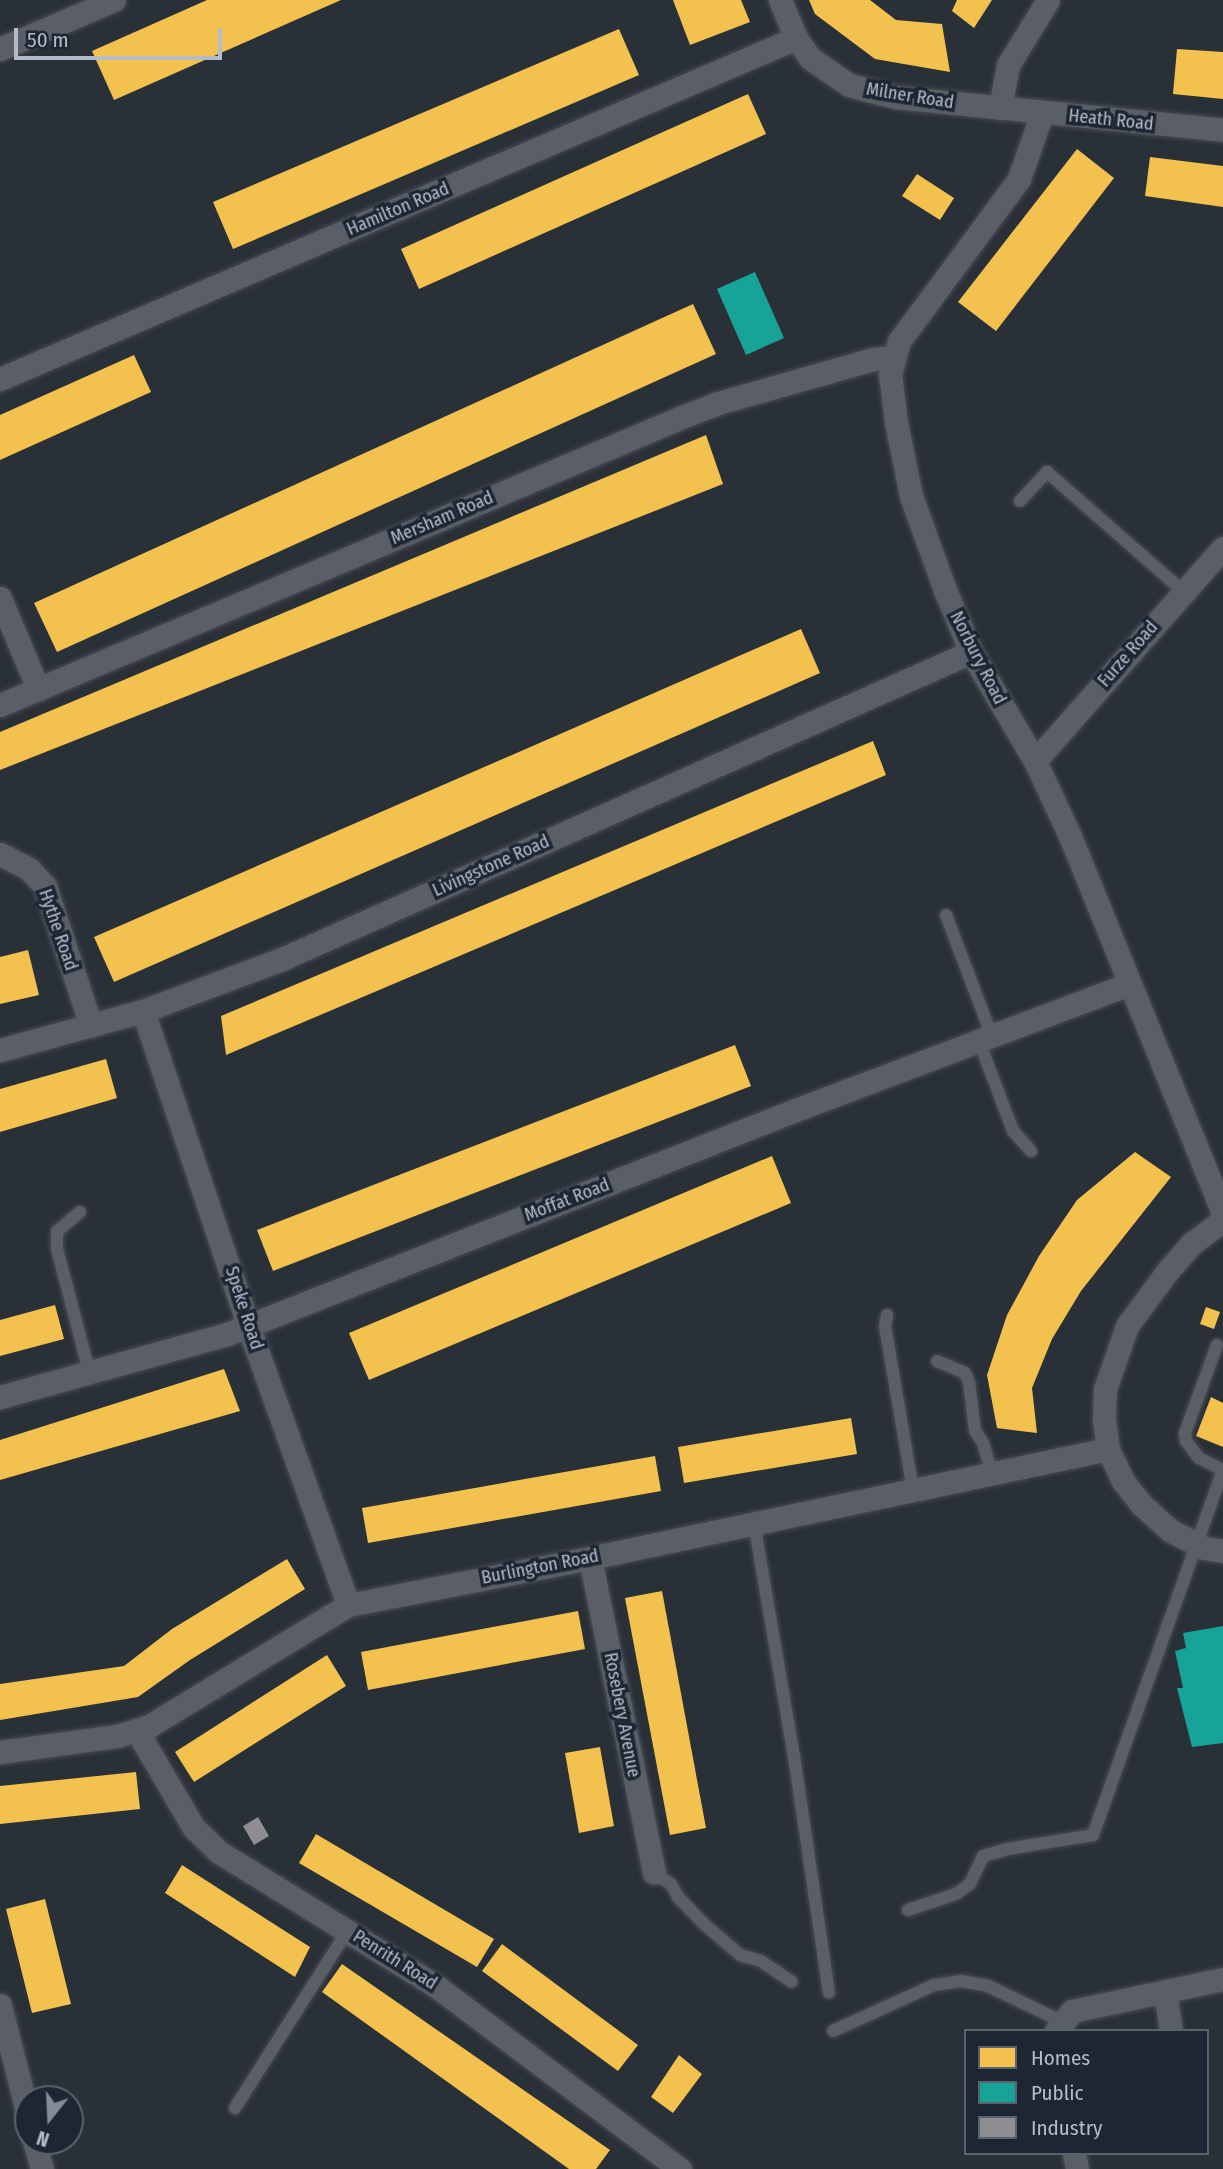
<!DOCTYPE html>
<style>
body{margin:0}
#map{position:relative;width:1223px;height:2169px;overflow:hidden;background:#2a3038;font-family:"Fira Sans Condensed",sans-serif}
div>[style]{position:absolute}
.homes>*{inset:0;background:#f2c14e}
.public>*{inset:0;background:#17a398}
.industry>*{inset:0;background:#8d8d92}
.roads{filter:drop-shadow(0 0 2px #484c53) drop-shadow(0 0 2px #484c53)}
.lane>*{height:12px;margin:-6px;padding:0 6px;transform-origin:6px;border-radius:6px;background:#5a5e66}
.street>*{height:23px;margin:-11.5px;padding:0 11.5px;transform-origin:11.5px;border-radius:11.5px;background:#5a5e66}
span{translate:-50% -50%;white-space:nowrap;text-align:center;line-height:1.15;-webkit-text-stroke:7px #1d2633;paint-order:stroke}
.street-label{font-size:18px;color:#b4bcc9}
.legend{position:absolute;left:964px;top:2029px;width:245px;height:126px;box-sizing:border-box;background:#1d2633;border:2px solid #59626f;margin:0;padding:9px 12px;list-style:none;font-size:21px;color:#b4bcc9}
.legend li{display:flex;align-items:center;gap:14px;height:35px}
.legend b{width:35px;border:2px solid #59626f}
.north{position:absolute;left:14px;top:2085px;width:70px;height:70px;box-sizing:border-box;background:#1d2633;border:2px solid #59626f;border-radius:50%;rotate:198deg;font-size:19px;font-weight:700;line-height:28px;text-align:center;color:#b4bcc9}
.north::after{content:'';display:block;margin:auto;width:24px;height:32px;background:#848b96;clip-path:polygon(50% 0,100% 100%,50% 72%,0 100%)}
.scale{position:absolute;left:14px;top:28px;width:208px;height:32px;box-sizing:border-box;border:4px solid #b4bcc9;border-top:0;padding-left:9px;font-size:21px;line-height:24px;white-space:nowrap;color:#b4bcc9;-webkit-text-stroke:5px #1d2633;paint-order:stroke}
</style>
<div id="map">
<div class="homes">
<div style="clip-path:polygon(207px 0,341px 0,114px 100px,92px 51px)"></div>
<div style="clip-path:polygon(673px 0,741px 0,750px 22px,690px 45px)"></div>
<div style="clip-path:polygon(809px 0,870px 0,896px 20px,942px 24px,950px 72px,875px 59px,815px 14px)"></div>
<div style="clip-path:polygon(957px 0,992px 0,974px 28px,952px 11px)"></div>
<div style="clip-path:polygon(619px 29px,639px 75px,233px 249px,213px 202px)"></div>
<div style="clip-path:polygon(1177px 49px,1223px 52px,1223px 99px,1173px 94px)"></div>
<div style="clip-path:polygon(748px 94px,766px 134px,419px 289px,401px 249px)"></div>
<div style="clip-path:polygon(1077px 149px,1114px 178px,996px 331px,958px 302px)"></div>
<div style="clip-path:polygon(1150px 157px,1223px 166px,1223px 207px,1145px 196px)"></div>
<div style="clip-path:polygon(917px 174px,954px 198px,940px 220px,902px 196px)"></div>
<div style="clip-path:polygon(693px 304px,716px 354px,57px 652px,34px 603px)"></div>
<div style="clip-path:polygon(134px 355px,151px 392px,0 460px,0 415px)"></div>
<div style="clip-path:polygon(706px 435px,723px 484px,0 770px,0 732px)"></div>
<div style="clip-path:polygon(801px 629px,820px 673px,114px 982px,94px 937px)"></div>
<div style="clip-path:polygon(873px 741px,886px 775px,226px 1055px,221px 1016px)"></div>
<div style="clip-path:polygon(28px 950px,39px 995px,0 1004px,0 957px)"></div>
<div style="clip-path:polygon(735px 1045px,751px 1086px,273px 1271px,257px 1230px)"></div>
<div style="clip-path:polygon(106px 1059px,117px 1098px,0 1132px,0 1089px)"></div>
<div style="clip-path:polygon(1135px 1152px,1171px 1177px,1081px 1291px,1052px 1339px,1032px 1388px,1037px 1433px,997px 1428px,987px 1375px,1007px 1315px,1039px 1256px,1077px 1200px)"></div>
<div style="clip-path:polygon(772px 1156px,791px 1203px,369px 1380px,349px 1333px)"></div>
<div style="clip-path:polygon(55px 1305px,64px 1339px,0 1356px,0 1320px)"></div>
<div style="clip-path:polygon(1206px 1307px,1220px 1312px,1214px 1329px,1200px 1324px)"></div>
<div style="clip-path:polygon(224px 1369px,240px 1411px,0 1480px,0 1440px)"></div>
<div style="clip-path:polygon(1211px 1397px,1223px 1403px,1223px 1447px,1196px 1436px)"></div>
<div style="clip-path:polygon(851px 1418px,857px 1454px,684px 1483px,678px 1447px)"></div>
<div style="clip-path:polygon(655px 1456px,661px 1491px,368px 1543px,362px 1508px)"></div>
<div style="clip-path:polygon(287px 1559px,305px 1589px,190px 1660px,138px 1697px,0 1720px,0 1684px,124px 1666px,172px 1629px)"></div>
<div style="clip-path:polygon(662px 1591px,706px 1828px,670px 1835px,625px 1598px)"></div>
<div style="clip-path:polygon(578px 1611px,585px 1649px,368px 1690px,361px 1652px)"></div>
<div style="clip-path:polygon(327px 1655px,346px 1686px,194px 1782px,175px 1752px)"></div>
<div style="clip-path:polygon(600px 1747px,614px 1826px,579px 1833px,565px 1753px)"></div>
<div style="clip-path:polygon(136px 1772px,140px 1809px,0 1824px,0 1786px)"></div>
<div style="clip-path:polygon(316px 1834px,494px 1939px,477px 1967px,299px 1863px)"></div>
<div style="clip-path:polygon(182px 1865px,310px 1947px,295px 1977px,165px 1893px)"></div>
<div style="clip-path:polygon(45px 1899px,71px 2004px,32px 2013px,6px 1909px)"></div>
<div style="clip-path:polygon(502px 1944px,638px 2045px,618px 2071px,482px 1971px)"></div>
<div style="clip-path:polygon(342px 1964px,610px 2150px,596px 2169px,569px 2169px,322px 1992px)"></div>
<div style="clip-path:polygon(679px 2055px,702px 2074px,673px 2113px,651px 2097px)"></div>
</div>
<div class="public">
<div style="clip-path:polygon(755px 272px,784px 338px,746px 355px,717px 289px)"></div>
<div style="clip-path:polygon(1223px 1626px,1223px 1743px,1192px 1747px,1177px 1688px,1183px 1688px,1175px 1651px,1186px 1648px,1183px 1633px)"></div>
</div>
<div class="industry">
<div style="clip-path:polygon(258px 1817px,269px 1836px,254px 1845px,243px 1826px)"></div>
</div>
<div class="roads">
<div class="lane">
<div style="left:1020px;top:501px;width:40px;rotate:-47deg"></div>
<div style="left:1047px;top:472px;width:181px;rotate:41.2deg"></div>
<div style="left:946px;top:915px;width:129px;rotate:69.2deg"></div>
<div style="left:979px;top:1041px;width:96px;rotate:69.3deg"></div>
<div style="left:1013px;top:1131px;width:27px;rotate:48deg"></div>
<div style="left:80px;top:1212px;width:30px;rotate:140deg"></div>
<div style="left:57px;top:1231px;width:18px;rotate:90deg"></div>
<div style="left:57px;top:1249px;width:126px;rotate:75.3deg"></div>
<div style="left:887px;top:1315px;width:11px;rotate:100deg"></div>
<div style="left:885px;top:1326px;width:166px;rotate:80.3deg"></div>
<div style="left:1217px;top:1345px;width:94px;rotate:110deg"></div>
<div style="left:1185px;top:1433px;width:8px;rotate:83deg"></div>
<div style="left:1186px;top:1441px;width:21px;rotate:53deg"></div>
<div style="left:1199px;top:1458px;width:27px;rotate:27deg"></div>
<div style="left:937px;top:1361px;width:30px;rotate:23deg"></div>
<div style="left:965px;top:1373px;width:10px;rotate:66deg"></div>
<div style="left:969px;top:1382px;width:49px;rotate:83deg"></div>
<div style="left:975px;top:1431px;width:14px;rotate:56deg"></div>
<div style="left:983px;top:1443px;width:31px;rotate:73deg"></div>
<div style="left:754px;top:1523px;width:236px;rotate:80.3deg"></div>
<div style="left:794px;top:1756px;width:239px;rotate:81.6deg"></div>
<div style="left:654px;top:1873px;width:20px;rotate:33deg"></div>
<div style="left:671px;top:1884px;width:15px;rotate:62deg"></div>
<div style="left:678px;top:1897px;width:37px;rotate:46deg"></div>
<div style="left:704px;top:1924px;width:48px;rotate:40.7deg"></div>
<div style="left:740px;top:1955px;width:22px;rotate:16deg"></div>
<div style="left:761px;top:1961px;width:37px;rotate:34deg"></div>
<div style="left:908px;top:1910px;width:51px;rotate:-18.4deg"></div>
<div style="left:956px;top:1894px;width:17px;rotate:-36deg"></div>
<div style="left:970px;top:1884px;width:31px;rotate:-65deg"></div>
<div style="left:983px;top:1856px;width:25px;rotate:-16deg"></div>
<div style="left:1007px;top:1849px;width:87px;rotate:-9.2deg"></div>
<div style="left:1093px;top:1835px;width:387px;rotate:-70.4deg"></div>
<div style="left:833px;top:2031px;width:111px;rotate:-24.5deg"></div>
<div style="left:934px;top:1985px;width:27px;rotate:-8deg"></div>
<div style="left:961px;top:1981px;width:27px;rotate:10deg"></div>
<div style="left:988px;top:1986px;width:81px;rotate:25.6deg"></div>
<div style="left:235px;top:2108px;width:211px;rotate:-57.6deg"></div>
</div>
<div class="street">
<div style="left:780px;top:0;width:41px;rotate:67.2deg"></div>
<div style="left:796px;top:38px;width:24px;rotate:55deg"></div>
<div style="left:810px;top:58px;width:47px;rotate:34.7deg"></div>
<div style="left:849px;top:85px;width:48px;rotate:14.6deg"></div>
<div style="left:895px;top:97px;width:330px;rotate:5.7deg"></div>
<div style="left:0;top:49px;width:124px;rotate:-23.3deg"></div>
<div style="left:1000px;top:108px;width:44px;rotate:-79.5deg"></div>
<div style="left:1008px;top:65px;width:76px;rotate:-58.4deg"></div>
<div style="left:1042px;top:113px;width:70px;rotate:109.2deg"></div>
<div style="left:1019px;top:179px;width:202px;rotate:126.5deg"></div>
<div style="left:899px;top:341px;width:34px;rotate:105deg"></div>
<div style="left:890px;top:374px;width:48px;rotate:82.9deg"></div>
<div style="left:896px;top:422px;width:76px;rotate:78.5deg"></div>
<div style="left:911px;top:496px;width:100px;rotate:70.1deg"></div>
<div style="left:945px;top:590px;width:67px;rotate:67.2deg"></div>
<div style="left:971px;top:652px;width:126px;rotate:59.6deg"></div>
<div style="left:1035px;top:761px;width:83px;rotate:65deg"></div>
<div style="left:1070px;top:836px;width:406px;rotate:67.9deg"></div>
<div style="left:0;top:379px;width:866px;rotate:-23.19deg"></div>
<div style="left:0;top:598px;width:99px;rotate:67.3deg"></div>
<div style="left:0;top:705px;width:740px;rotate:-22.89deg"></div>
<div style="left:682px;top:417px;width:39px;rotate:-21deg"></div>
<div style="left:718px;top:403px;width:161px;rotate:-15.8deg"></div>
<div style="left:873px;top:359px;width:19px;rotate:-6deg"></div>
<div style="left:1035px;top:761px;width:284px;rotate:-48.6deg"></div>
<div style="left:0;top:854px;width:33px;rotate:27deg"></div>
<div style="left:29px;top:869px;width:23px;rotate:47deg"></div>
<div style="left:45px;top:886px;width:147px;rotate:71.8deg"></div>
<div style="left:143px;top:1011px;width:349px;rotate:71.5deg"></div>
<div style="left:254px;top:1342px;width:279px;rotate:70.3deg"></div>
<div style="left:0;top:1050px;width:148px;rotate:-15.3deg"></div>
<div style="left:143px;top:1011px;width:148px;rotate:-20.5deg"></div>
<div style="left:282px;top:959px;width:754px;rotate:-24.02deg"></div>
<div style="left:1223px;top:1220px;width:39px;rotate:143deg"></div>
<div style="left:1192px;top:1243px;width:35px;rotate:131deg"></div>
<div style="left:1169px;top:1269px;width:71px;rotate:126.4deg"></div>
<div style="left:1127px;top:1326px;width:67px;rotate:109.2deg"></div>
<div style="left:1105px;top:1389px;width:31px;rotate:92deg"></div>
<div style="left:1104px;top:1420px;width:29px;rotate:82deg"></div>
<div style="left:1108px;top:1449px;width:35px;rotate:65deg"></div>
<div style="left:1123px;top:1481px;width:31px;rotate:52deg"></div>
<div style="left:1142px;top:1505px;width:39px;rotate:42deg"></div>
<div style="left:1171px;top:1531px;width:37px;rotate:27deg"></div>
<div style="left:1204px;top:1548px;width:19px;rotate:9deg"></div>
<div style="left:0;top:1397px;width:236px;rotate:-15.5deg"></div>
<div style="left:227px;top:1334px;width:608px;rotate:-21.5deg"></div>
<div style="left:793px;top:1111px;width:359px;rotate:-20.7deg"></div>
<div style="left:590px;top:1558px;width:321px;rotate:78.5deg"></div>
<div style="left:137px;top:1731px;width:113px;rotate:59.6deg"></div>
<div style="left:194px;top:1828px;width:35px;rotate:44deg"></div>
<div style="left:219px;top:1852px;width:255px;rotate:31.7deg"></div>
<div style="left:436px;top:1986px;width:305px;rotate:36.9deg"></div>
<div style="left:0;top:1752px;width:118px;rotate:-7.8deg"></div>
<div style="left:117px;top:1736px;width:34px;rotate:-17deg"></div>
<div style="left:149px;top:1726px;width:233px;rotate:-31.3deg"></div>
<div style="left:348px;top:1605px;width:247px;rotate:-11deg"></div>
<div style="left:590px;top:1558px;width:529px;rotate:-11.88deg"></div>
<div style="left:1165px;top:1991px;width:40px;rotate:81.5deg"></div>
<div style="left:0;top:2005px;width:114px;rotate:75.8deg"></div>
<div style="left:1056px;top:2031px;width:26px;rotate:-51deg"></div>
<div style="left:1072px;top:2011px;width:154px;rotate:-12deg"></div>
<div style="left:34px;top:2141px;width:29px;rotate:74deg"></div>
<div style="left:1074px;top:2153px;width:16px;rotate:79deg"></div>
</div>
</div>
<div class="street-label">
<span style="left:910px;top:96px;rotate:9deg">Milner Road</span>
<span style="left:1111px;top:120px;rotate:6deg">Heath Road</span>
<span style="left:398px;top:209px;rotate:-23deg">Hamilton Road</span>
<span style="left:442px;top:518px;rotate:-23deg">Mersham Road</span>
<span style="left:1128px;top:654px;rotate:-49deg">Furze Road</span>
<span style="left:978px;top:658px;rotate:63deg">Norbury Road</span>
<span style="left:491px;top:866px;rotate:-24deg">Livingstone Road</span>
<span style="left:58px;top:930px;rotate:71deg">Hythe Road</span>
<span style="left:567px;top:1200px;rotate:-21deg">Moffat Road</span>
<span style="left:244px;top:1308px;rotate:72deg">Speke Road</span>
<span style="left:540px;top:1567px;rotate:-11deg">Burlington Road</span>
<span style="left:622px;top:1715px;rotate:79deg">Rosebery Avenue</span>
<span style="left:395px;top:1960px;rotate:32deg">Penrith Road</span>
</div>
<ul class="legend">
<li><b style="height:19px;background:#f2c14e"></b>Homes</li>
<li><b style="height:19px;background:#17a398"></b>Public</li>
<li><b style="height:19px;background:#8d8d92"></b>Industry</li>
</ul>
<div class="north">N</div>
<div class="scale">50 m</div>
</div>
